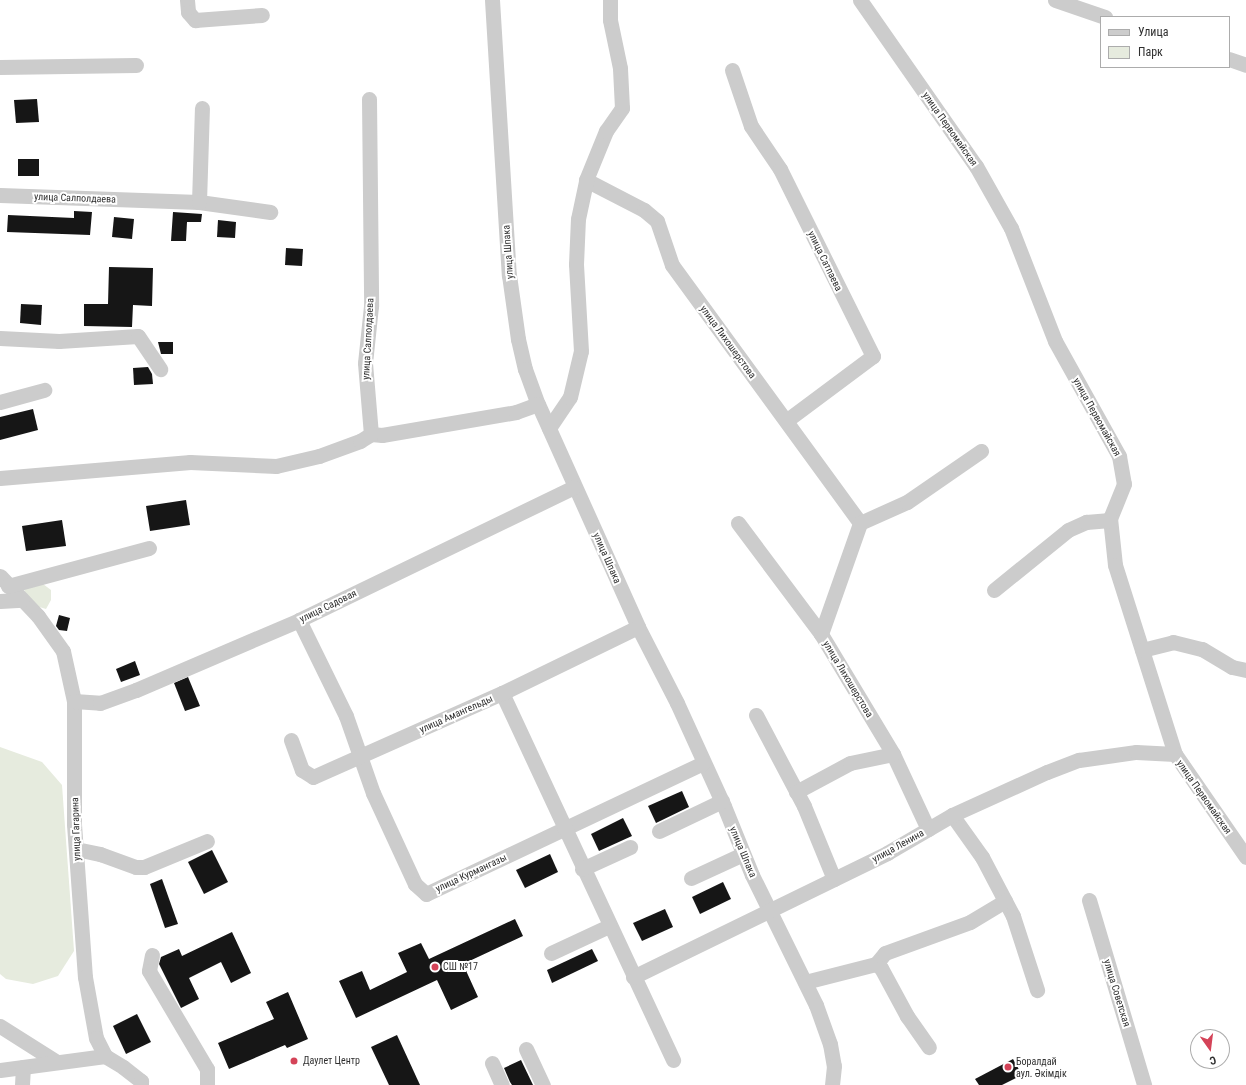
<!DOCTYPE html>
<meta charset="utf-8">
<style>
body{margin:0}
#map{position:relative;width:1246px;height:1085px;overflow:hidden;background:#fff;font-family:"Roboto Condensed",sans-serif}
div>[style]{position:absolute}
.green>*{inset:0;background:#e6ebde}
.building>*{inset:0;background:#161616}
.minor>*{height:15px;margin:-7.5px;padding:0 7.5px;transform-origin:7.5px;border-radius:7.5px;background:#ccc}
.dots>*{width:11px;height:11px;translate:-50% -50%;box-sizing:border-box;border:2px solid #fff;border-radius:50%}
span{translate:-50% -50%;white-space:nowrap;text-align:center;line-height:1.15;-webkit-text-stroke:4px #fff;paint-order:stroke}
.street-label{font-size:10px;color:#2f2f2f}
.poi-label{font-size:10px;color:#2f2f2f}
.left{translate:0 -50%;text-align:left}
.legend{position:absolute;left:1100px;top:16px;width:130px;height:52px;box-sizing:border-box;background:#fff;border:1px solid #acacac;margin:0;padding:5px 7px;list-style:none;font-size:12px;color:#2f2f2f}
.legend li{display:flex;align-items:center;gap:8px;height:20px}
.legend b{width:20px;border:1px solid #acacac}
.north{position:absolute;left:1190px;top:1029px;width:40px;height:40px;box-sizing:border-box;background:#fff;border:1px solid #acacac;border-radius:50%;rotate:166deg;font-size:11px;font-weight:700;line-height:16px;text-align:center;color:#2f2f2f}
.north::after{content:'';display:block;margin:auto;width:14px;height:18px;background:#d44358;clip-path:polygon(50% 0,100% 100%,50% 72%,0 100%)}
</style>
<div id="map">
<div class="green">
<div style="clip-path:polygon(43px 584px,51px 590px,51px 600px,46px 609px,36px 606px,26px 598px,24px 588px)"></div>
<div style="clip-path:polygon(0 747px,42px 762px,62px 785px,74px 951px,58px 976px,33px 984px,6px 979px,0 974px)"></div>
</div>
<div class="building">
<div style="clip-path:polygon(37px 99px,39px 122px,16px 123px,14px 100px)"></div>
<div style="clip-path:polygon(18px 159px,39px 159px,39px 176px,18px 176px)"></div>
<div style="clip-path:polygon(74px 211px,92px 212px,90px 235px,7px 232px,8px 215px,74px 218px)"></div>
<div style="clip-path:polygon(173px 212px,202px 214px,201px 222px,187px 222px,186px 241px,171px 241px)"></div>
<div style="clip-path:polygon(114px 217px,134px 219px,132px 239px,112px 237px)"></div>
<div style="clip-path:polygon(218px 220px,236px 222px,235px 238px,217px 237px)"></div>
<div style="clip-path:polygon(286px 248px,303px 249px,302px 266px,285px 265px)"></div>
<div style="clip-path:polygon(109px 267px,153px 268px,152px 306px,133px 305px,132px 327px,84px 326px,84px 304px,108px 304px)"></div>
<div style="clip-path:polygon(21px 304px,42px 305px,41px 325px,20px 323px)"></div>
<div style="clip-path:polygon(158px 342px,173px 342px,173px 354px,161px 354px)"></div>
<div style="clip-path:polygon(148px 367px,152px 374px,153px 384px,134px 385px,133px 368px)"></div>
<div style="clip-path:polygon(33px 409px,38px 430px,0 440px,0 417px)"></div>
<div style="clip-path:polygon(186px 500px,190px 525px,150px 531px,146px 506px)"></div>
<div style="clip-path:polygon(62px 520px,66px 546px,26px 551px,22px 526px)"></div>
<div style="clip-path:polygon(59px 615px,70px 618px,67px 631px,59px 630px,56px 626px)"></div>
<div style="clip-path:polygon(135px 661px,140px 675px,121px 682px,116px 669px)"></div>
<div style="clip-path:polygon(188px 677px,200px 706px,185px 711px,174px 683px)"></div>
<div style="clip-path:polygon(682px 791px,689px 807px,656px 823px,648px 806px)"></div>
<div style="clip-path:polygon(623px 818px,632px 836px,599px 851px,591px 834px)"></div>
<div style="clip-path:polygon(212px 850px,228px 882px,204px 894px,188px 862px)"></div>
<div style="clip-path:polygon(550px 854px,558px 872px,525px 888px,516px 870px)"></div>
<div style="clip-path:polygon(162px 879px,178px 924px,165px 928px,150px 884px)"></div>
<div style="clip-path:polygon(723px 882px,731px 899px,700px 914px,692px 897px)"></div>
<div style="clip-path:polygon(665px 909px,673px 927px,642px 941px,633px 923px)"></div>
<div style="clip-path:polygon(515px 919px,523px 936px,463px 964px,478px 997px,451px 1010px,437px 980px,356px 1018px,339px 981px,362px 971px,370px 990px,407px 972px,398px 953px,421px 943px,429px 959px)"></div>
<div style="clip-path:polygon(232px 932px,251px 973px,231px 983px,221px 962px,189px 978px,199px 999px,181px 1008px,159px 964px,161px 957px,179px 949px,182px 956px)"></div>
<div style="clip-path:polygon(592px 949px,598px 961px,552px 983px,547px 970px)"></div>
<div style="clip-path:polygon(288px 992px,308px 1039px,287px 1048px,285px 1045px,229px 1069px,218px 1043px,274px 1019px,266px 1002px)"></div>
<div style="clip-path:polygon(137px 1014px,151px 1042px,126px 1054px,113px 1026px)"></div>
<div style="clip-path:polygon(397px 1035px,420px 1085px,389px 1085px,371px 1047px)"></div>
<div style="clip-path:polygon(1013px 1059px,1022px 1075px,1002px 1085px,979px 1085px,975px 1079px)"></div>
<div style="clip-path:polygon(521px 1060px,533px 1085px,512px 1085px,510px 1082px,504px 1068px)"></div>
</div>
<div class="minor">
<div style="left:187px;top:0;width:12px;rotate:85deg"></div>
<div style="left:188px;top:12px;width:11px;rotate:49deg"></div>
<div style="left:195px;top:20px;width:67px;rotate:-4.3deg"></div>
<div style="left:492px;top:0;width:276px;rotate:86.5deg"></div>
<div style="left:509px;top:275px;width:65px;rotate:82deg"></div>
<div style="left:518px;top:339px;width:31px;rotate:77deg"></div>
<div style="left:525px;top:369px;width:37px;rotate:70deg"></div>
<div style="left:538px;top:404px;width:244px;rotate:65.8deg"></div>
<div style="left:638px;top:627px;width:85px;rotate:62.8deg"></div>
<div style="left:677px;top:703px;width:113px;rotate:65.5deg"></div>
<div style="left:724px;top:806px;width:74px;rotate:67.9deg"></div>
<div style="left:752px;top:875px;width:145px;rotate:63.8deg"></div>
<div style="left:816px;top:1005px;width:41px;rotate:70.3deg"></div>
<div style="left:830px;top:1044px;width:22px;rotate:80deg"></div>
<div style="left:834px;top:1066px;width:19px;rotate:96deg"></div>
<div style="left:860px;top:0;width:203px;rotate:55.1deg"></div>
<div style="left:976px;top:166px;width:71px;rotate:60.6deg"></div>
<div style="left:1011px;top:228px;width:121px;rotate:68.7deg"></div>
<div style="left:1055px;top:341px;width:132px;rotate:60.9deg"></div>
<div style="left:1119px;top:456px;width:28px;rotate:80deg"></div>
<div style="left:1124px;top:484px;width:37px;rotate:112deg"></div>
<div style="left:1110px;top:518px;width:47px;rotate:83.9deg"></div>
<div style="left:1115px;top:565px;width:198px;rotate:72.4deg"></div>
<div style="left:1175px;top:754px;width:125px;rotate:55.4deg"></div>
<div style="left:1055px;top:0;width:53px;rotate:18.8deg"></div>
<div style="left:1229px;top:59px;width:18px;rotate:19deg"></div>
<div style="left:0;top:67px;width:136px;rotate:-0.8deg"></div>
<div style="left:732px;top:70px;width:59px;rotate:71.3deg"></div>
<div style="left:751px;top:126px;width:52px;rotate:56deg"></div>
<div style="left:780px;top:169px;width:209px;rotate:63.6deg"></div>
<div style="left:873px;top:356px;width:107px;rotate:143.3deg"></div>
<div style="left:369px;top:99px;width:207px;rotate:89.4deg"></div>
<div style="left:371px;top:306px;width:57px;rotate:96deg"></div>
<div style="left:365px;top:363px;width:71px;rotate:85.2deg"></div>
<div style="left:371px;top:434px;width:11px;rotate:5deg"></div>
<div style="left:382px;top:435px;width:136px;rotate:-9.7deg"></div>
<div style="left:516px;top:412px;width:23px;rotate:-20deg"></div>
<div style="left:586px;top:180px;width:65px;rotate:27.3deg"></div>
<div style="left:644px;top:210px;width:17px;rotate:40deg"></div>
<div style="left:657px;top:221px;width:46px;rotate:71.2deg"></div>
<div style="left:672px;top:265px;width:319px;rotate:53.9deg"></div>
<div style="left:0;top:195px;width:199px;rotate:2deg"></div>
<div style="left:199px;top:202px;width:72px;rotate:8deg"></div>
<div style="left:199px;top:202px;width:94px;rotate:-88.2deg"></div>
<div style="left:0;top:338px;width:59px;rotate:2.9deg"></div>
<div style="left:59px;top:341px;width:79px;rotate:-3.6deg"></div>
<div style="left:138px;top:336px;width:40px;rotate:56deg"></div>
<div style="left:0;top:402px;width:46px;rotate:-15.3deg"></div>
<div style="left:549px;top:428px;width:37px;rotate:-56deg"></div>
<div style="left:570px;top:397px;width:47px;rotate:-76.6deg"></div>
<div style="left:581px;top:351px;width:87px;rotate:-93.3deg"></div>
<div style="left:576px;top:264px;width:45px;rotate:-87.5deg"></div>
<div style="left:578px;top:219px;width:40px;rotate:-78deg"></div>
<div style="left:586px;top:180px;width:53px;rotate:-67.8deg"></div>
<div style="left:606px;top:131px;width:28px;rotate:-55deg"></div>
<div style="left:622px;top:108px;width:40px;rotate:-92.9deg"></div>
<div style="left:620px;top:68px;width:49px;rotate:-101.8deg"></div>
<div style="left:610px;top:20px;width:20px;rotate:-90deg"></div>
<div style="left:0;top:478px;width:191px;rotate:-4.8deg"></div>
<div style="left:190px;top:462px;width:86px;rotate:2.7deg"></div>
<div style="left:276px;top:466px;width:44px;rotate:-13.1deg"></div>
<div style="left:319px;top:456px;width:44px;rotate:-20.1deg"></div>
<div style="left:360px;top:441px;width:13px;rotate:-32deg"></div>
<div style="left:738px;top:523px;width:139px;rotate:53.2deg"></div>
<div style="left:821px;top:634px;width:140px;rotate:59deg"></div>
<div style="left:893px;top:754px;width:83px;rotate:65deg"></div>
<div style="left:0;top:576px;width:55px;rotate:46.5deg"></div>
<div style="left:38px;top:616px;width:43px;rotate:54.5deg"></div>
<div style="left:63px;top:651px;width:51px;rotate:77.6deg"></div>
<div style="left:74px;top:701px;width:123px;rotate:90deg"></div>
<div style="left:74px;top:824px;width:153px;rotate:85.9deg"></div>
<div style="left:85px;top:977px;width:62px;rotate:79.8deg"></div>
<div style="left:96px;top:1038px;width:20px;rotate:63deg"></div>
<div style="left:105px;top:1056px;width:21px;rotate:31deg"></div>
<div style="left:123px;top:1067px;width:23px;rotate:38deg"></div>
<div style="left:141px;top:1081px;width:4px;rotate:90deg"></div>
<div style="left:8px;top:586px;width:146px;rotate:-15.1deg"></div>
<div style="left:994px;top:590px;width:95px;rotate:-39deg"></div>
<div style="left:1068px;top:530px;width:20px;rotate:-24deg"></div>
<div style="left:1086px;top:522px;width:24px;rotate:-5deg"></div>
<div style="left:0;top:601px;width:22px;rotate:-3deg"></div>
<div style="left:299px;top:620px;width:107px;rotate:63.9deg"></div>
<div style="left:346px;top:716px;width:82px;rotate:70.7deg"></div>
<div style="left:373px;top:793px;width:100px;rotate:65.2deg"></div>
<div style="left:415px;top:884px;width:15px;rotate:42deg"></div>
<div style="left:426px;top:894px;width:306px;rotate:-25.3deg"></div>
<div style="left:821px;top:634px;width:118px;rotate:-70.6deg"></div>
<div style="left:860px;top:523px;width:51px;rotate:-24.1deg"></div>
<div style="left:907px;top:502px;width:90px;rotate:-34.6deg"></div>
<div style="left:1142px;top:650px;width:32px;rotate:-14deg"></div>
<div style="left:1173px;top:642px;width:30px;rotate:14deg"></div>
<div style="left:1202px;top:649px;width:35px;rotate:31deg"></div>
<div style="left:1232px;top:667px;width:14px;rotate:12deg"></div>
<div style="left:502px;top:693px;width:405px;rotate:65deg"></div>
<div style="left:74px;top:701px;width:26px;rotate:4deg"></div>
<div style="left:100px;top:703px;width:38px;rotate:-20deg"></div>
<div style="left:136px;top:690px;width:177px;rotate:-23.2deg"></div>
<div style="left:299px;top:620px;width:305px;rotate:-25.8deg"></div>
<div style="left:756px;top:715px;width:103px;rotate:62.2deg"></div>
<div style="left:804px;top:806px;width:79px;rotate:67.7deg"></div>
<div style="left:291px;top:740px;width:32px;rotate:70deg"></div>
<div style="left:302px;top:770px;width:13px;rotate:32deg"></div>
<div style="left:313px;top:777px;width:207px;rotate:-24deg"></div>
<div style="left:502px;top:693px;width:151px;rotate:-25.9deg"></div>
<div style="left:796px;top:792px;width:61px;rotate:-28.2deg"></div>
<div style="left:850px;top:763px;width:44px;rotate:-11.8deg"></div>
<div style="left:952px;top:815px;width:52px;rotate:54.5deg"></div>
<div style="left:982px;top:857px;width:67px;rotate:62.3deg"></div>
<div style="left:1013px;top:916px;width:78px;rotate:72deg"></div>
<div style="left:659px;top:831px;width:70px;rotate:-25.5deg"></div>
<div style="left:76px;top:849px;width:25px;rotate:12deg"></div>
<div style="left:100px;top:854px;width:38px;rotate:20deg"></div>
<div style="left:136px;top:867px;width:8px"></div>
<div style="left:144px;top:867px;width:68px;rotate:-22.4deg"></div>
<div style="left:582px;top:869px;width:53px;rotate:-24.6deg"></div>
<div style="left:691px;top:878px;width:57px;rotate:-24.8deg"></div>
<div style="left:1089px;top:900px;width:193px;rotate:73.4deg"></div>
<div style="left:551px;top:953px;width:64px;rotate:-25deg"></div>
<div style="left:152px;top:955px;width:16px;rotate:101deg"></div>
<div style="left:149px;top:971px;width:114px;rotate:59.4deg"></div>
<div style="left:207px;top:1069px;width:16px;rotate:90deg"></div>
<div style="left:876px;top:964px;width:14px;rotate:-51deg"></div>
<div style="left:885px;top:953px;width:90px;rotate:-20deg"></div>
<div style="left:970px;top:922px;width:41px;rotate:-31deg"></div>
<div style="left:633px;top:977px;width:283px;rotate:-26deg"></div>
<div style="left:887px;top:853px;width:75px;rotate:-30.3deg"></div>
<div style="left:952px;top:815px;width:104px;rotate:-24.4deg"></div>
<div style="left:1047px;top:772px;width:34px;rotate:-21deg"></div>
<div style="left:1079px;top:760px;width:58px;rotate:-8deg"></div>
<div style="left:1136px;top:752px;width:39px;rotate:3deg"></div>
<div style="left:805px;top:982px;width:73px;rotate:-14.2deg"></div>
<div style="left:876px;top:964px;width:6px;rotate:39deg"></div>
<div style="left:881px;top:968px;width:55px;rotate:61.6deg"></div>
<div style="left:907px;top:1016px;width:38px;rotate:55deg"></div>
<div style="left:0;top:1026px;width:67px;rotate:32.3deg"></div>
<div style="left:526px;top:1049px;width:40px;rotate:65deg"></div>
<div style="left:492px;top:1063px;width:24px;rotate:66deg"></div>
<div style="left:0;top:1070px;width:106px;rotate:-7.6deg"></div>
<div style="left:22px;top:1085px;width:18px;rotate:-87deg"></div>
</div>
<div class="dots">
<div style="left:435px;top:967px;background:#d44358"></div>
<div style="left:294px;top:1061px;background:#d44358"></div>
<div style="left:1008px;top:1067px;background:#d44358"></div>
</div>
<div class="street-label">
<span style="left:950px;top:129px;rotate:55deg">улица Первомайская</span>
<span style="left:75px;top:198px;rotate:2deg">улица Салполдаева</span>
<span style="left:508px;top:252px;rotate:-94deg">улица Шпака</span>
<span style="left:825px;top:261px;rotate:64deg">улица Сатпаева</span>
<span style="left:368px;top:339px;rotate:-87deg">улица Салполдаева</span>
<span style="left:728px;top:342px;rotate:54deg">улица Лихошерстова</span>
<span style="left:1097px;top:417px;rotate:61deg">улица Первомайская</span>
<span style="left:607px;top:558px;rotate:66deg">улица Шпака</span>
<span style="left:328px;top:606px;rotate:-26deg">улица Садовая</span>
<span style="left:848px;top:679px;rotate:59deg">улица Лихошерстова</span>
<span style="left:456px;top:714px;rotate:-24deg">улица Амангельды</span>
<span style="left:1204px;top:797px;rotate:55deg">улица Первомайская</span>
<span style="left:76px;top:829px;rotate:-92deg">улица Гагарина</span>
<span style="left:898px;top:846px;rotate:-29deg">улица Ленина</span>
<span style="left:743px;top:852px;rotate:67deg">улица Шпака</span>
<span style="left:471px;top:873px;rotate:-25deg">улица Курмангазы</span>
<span style="left:1117px;top:993px;rotate:73deg">улица Советская</span>
</div>
<div class="poi-label">
<span class="left" style="left:443px;top:967px">СШ №17</span>
<span class="left" style="left:303px;top:1061px">Даулет Центр</span>
<span class="left" style="left:1016px;top:1067px">Боралдай<br>аул. Әкімдік</span>
</div>
<ul class="legend">
<li><b style="height:5px;background:#ccc"></b>Улица</li>
<li><b style="height:11px;background:#e6ebde"></b>Парк</li>
</ul>
<div class="north">С</div>
</div>
